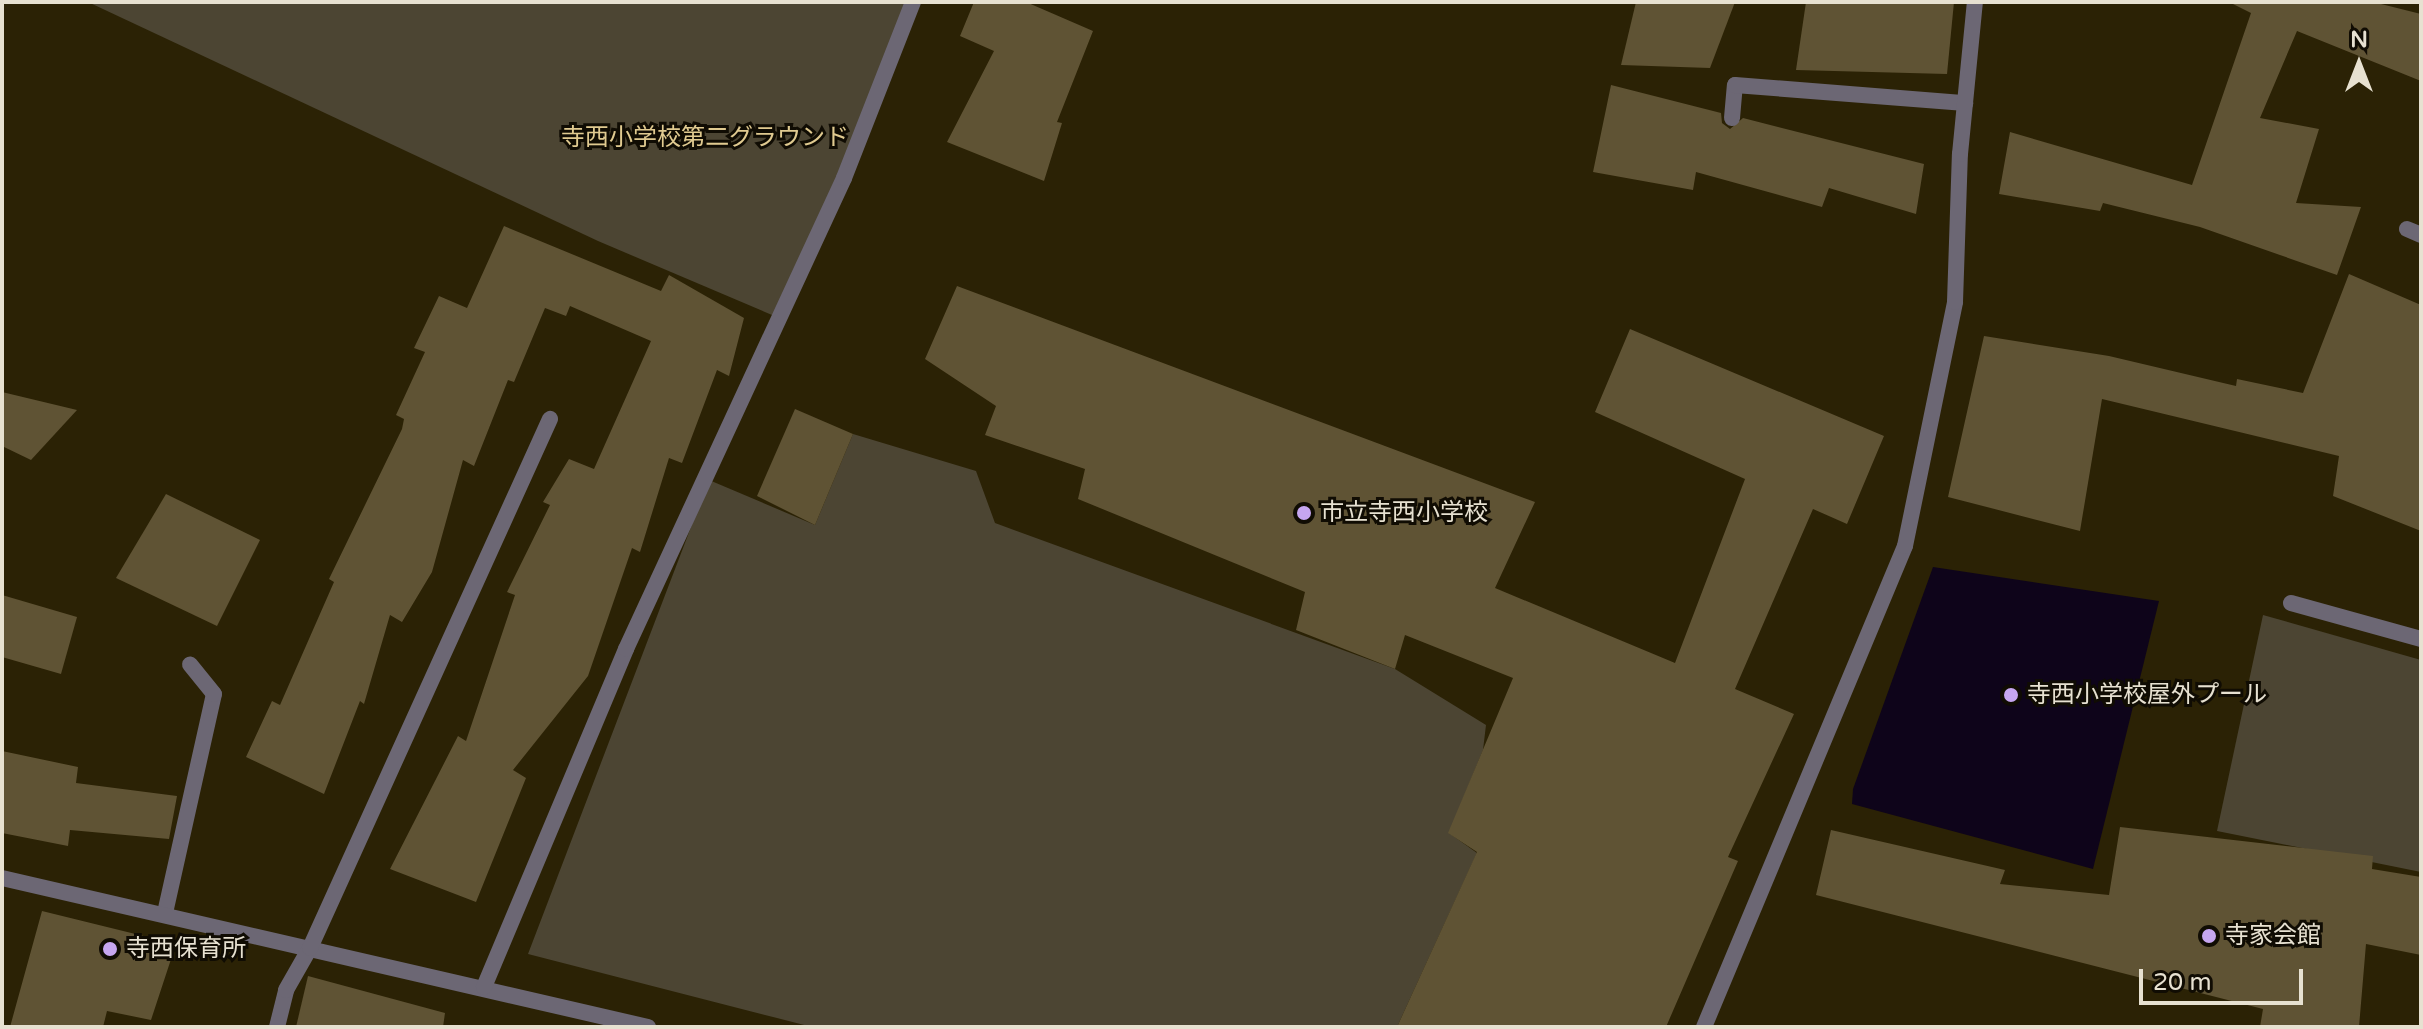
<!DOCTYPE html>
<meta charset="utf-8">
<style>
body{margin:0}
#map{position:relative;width:2423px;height:1029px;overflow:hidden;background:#2b2205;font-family:"Varela Round","Noto Sans JP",sans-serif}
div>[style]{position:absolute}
.green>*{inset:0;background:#4c4533}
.water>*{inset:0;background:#0e041a}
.building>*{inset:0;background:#5f5334}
.service>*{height:16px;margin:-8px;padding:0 8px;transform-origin:8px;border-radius:8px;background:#6c6774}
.minor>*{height:16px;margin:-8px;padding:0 8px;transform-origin:8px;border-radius:8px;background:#6c6774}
.dots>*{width:22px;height:22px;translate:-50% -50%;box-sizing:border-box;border:4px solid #100c03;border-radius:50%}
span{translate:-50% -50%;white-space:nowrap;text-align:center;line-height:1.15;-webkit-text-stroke:6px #100c03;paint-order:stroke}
.park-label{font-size:24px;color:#e0ca90}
.poi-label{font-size:24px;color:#e7e1d1}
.left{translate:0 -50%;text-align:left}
.frame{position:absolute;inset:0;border:4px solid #e7e1d1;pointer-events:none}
.north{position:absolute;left:2319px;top:24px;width:80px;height:80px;-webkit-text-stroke:6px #100c03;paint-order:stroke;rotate:0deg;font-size:22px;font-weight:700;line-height:32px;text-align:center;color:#e7e1d1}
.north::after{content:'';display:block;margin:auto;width:28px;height:36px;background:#e7e1d1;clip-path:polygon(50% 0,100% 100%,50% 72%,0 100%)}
.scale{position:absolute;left:2139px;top:969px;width:164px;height:36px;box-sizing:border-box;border:4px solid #e7e1d1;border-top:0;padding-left:10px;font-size:24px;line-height:28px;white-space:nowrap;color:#e7e1d1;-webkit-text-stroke:6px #100c03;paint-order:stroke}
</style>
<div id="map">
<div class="green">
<div style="clip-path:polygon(88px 2px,910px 2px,779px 318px,598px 241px)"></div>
<div style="clip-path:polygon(853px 434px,976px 471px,995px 523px,1395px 669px,1486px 725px,1483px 750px,1449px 833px,1477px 853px,1397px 1027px,812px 1027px,528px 954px,709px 480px,815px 525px)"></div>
<div style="clip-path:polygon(2263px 615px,2421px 660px,2421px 872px,2217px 831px)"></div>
</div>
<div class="water">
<div style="clip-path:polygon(1933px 567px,2159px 601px,2093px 869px,1852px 804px,1853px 789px)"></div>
</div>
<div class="building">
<div style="clip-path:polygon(974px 2px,1026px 2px,1093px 31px,1057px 122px,1062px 123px,1044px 181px,947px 142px,994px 51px,960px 36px)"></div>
<div style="clip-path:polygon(1636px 2px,1735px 2px,1710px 68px,1621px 65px)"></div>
<div style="clip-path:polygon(1806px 2px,1954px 2px,1947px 74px,1796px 70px)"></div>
<div style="clip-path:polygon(2229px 2px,2373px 2px,2421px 14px,2421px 81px,2297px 31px,2260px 118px,2319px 129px,2296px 203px,2361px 207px,2337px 275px,2200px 227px,2103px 203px,2100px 211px,1999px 194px,2010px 132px,2192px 185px,2251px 13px)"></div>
<div style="clip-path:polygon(1611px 85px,1721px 113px,1722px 123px,1730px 129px,1743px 118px,1924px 164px,1916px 214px,1829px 188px,1822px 207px,1696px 172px,1693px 190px,1593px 172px)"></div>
<div style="clip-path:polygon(504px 226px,661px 291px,669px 275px,744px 318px,729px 376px,717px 370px,682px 463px,669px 458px,640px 552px,632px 548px,588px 676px,513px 770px,526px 778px,476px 902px,390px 869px,458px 736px,466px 741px,515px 595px,507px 592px,550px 505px,543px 502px,569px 459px,594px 469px,651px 341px,570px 306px,566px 316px,545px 308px,514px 382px,508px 380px,474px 466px,463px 460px,432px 572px,402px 622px,390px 615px,364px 704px,360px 701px,324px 794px,246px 757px,272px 701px,280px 705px,334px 582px,329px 579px,402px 429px,404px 419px,396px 415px,425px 352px,414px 348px,439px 296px,467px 308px)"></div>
<div style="clip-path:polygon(2349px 274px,2421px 305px,2421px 531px,2333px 496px,2339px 456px,2102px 399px,2080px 531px,1948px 497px,1984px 336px,2109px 356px,2236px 386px,2237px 379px,2303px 393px)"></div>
<div style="clip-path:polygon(957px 286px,1535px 502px,1495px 588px,1675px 663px,1745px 479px,1595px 412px,1630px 329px,1884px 436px,1847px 524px,1813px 509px,1735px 689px,1794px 714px,1728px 857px,1738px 861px,1666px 1027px,1397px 1027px,1477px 852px,1448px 833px,1513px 678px,1405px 635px,1395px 669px,1296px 630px,1305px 592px,1078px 499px,1085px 469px,985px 435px,996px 406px,925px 359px)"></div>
<div style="clip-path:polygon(2px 392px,77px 410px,31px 460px,2px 446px)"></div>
<div style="clip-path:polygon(795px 409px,853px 434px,815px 525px,757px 496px)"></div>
<div style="clip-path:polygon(166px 494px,260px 540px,217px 626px,116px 578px)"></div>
<div style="clip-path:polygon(2px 595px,77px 617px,61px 674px,2px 657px)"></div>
<div style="clip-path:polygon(2px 751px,78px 767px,76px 783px,177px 796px,169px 839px,70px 830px,68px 846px,2px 833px)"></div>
<div style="clip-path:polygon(2120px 827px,2373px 856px,2372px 869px,2421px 877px,2421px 955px,2366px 944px,2359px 1027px,2260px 1027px,2263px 1009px,1816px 895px,1831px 830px,2005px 870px,2000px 884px,2109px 895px)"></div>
<div style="clip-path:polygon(42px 911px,176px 944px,151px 1020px,107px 1011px,103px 1027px,10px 1027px)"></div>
<div style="clip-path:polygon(308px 976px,445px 1013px,443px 1027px,296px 1027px)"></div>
</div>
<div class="service">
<div style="left:165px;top:913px;width:224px;rotate:-77.4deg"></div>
<div style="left:214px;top:694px;width:38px;rotate:-129deg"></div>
</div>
<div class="minor">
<div style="left:1732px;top:118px;width:33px;rotate:-85deg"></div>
<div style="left:1735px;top:85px;width:231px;rotate:4.5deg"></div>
<div style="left:2407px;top:229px;width:15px;rotate:23deg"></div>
<div style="left:2291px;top:603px;width:135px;rotate:15.5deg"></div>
<div style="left:2px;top:878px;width:663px;rotate:12.99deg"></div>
<div style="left:484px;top:987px;width:367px;rotate:-67.2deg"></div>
<div style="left:626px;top:649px;width:519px;rotate:-65.16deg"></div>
<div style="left:844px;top:178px;width:189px;rotate:-68.6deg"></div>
<div style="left:277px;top:1027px;width:38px;rotate:-76deg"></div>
<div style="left:286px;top:990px;width:48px;rotate:-60.3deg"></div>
<div style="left:310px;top:948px;width:581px;rotate:-65.6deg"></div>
<div style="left:1704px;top:1027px;width:521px;rotate:-67.32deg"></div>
<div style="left:1905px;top:546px;width:249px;rotate:-78.4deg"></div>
<div style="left:1955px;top:302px;width:148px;rotate:-88.1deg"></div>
<div style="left:1960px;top:154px;width:153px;rotate:-84.4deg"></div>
</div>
<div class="dots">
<div style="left:1304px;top:513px;background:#c6a6f0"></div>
<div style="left:2011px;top:695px;background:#c6a6f0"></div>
<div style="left:2209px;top:936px;background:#c6a6f0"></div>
<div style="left:110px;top:949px;background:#c6a6f0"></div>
</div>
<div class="park-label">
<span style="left:705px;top:138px">寺西小学校第二グラウンド</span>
</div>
<div class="poi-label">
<span class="left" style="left:1320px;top:513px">市立寺西小学校</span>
<span class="left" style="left:2027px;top:695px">寺西小学校屋外プール</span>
<span class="left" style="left:2225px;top:936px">寺家会館</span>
<span class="left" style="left:126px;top:949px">寺西保育所</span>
</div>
<div class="frame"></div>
<div class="north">N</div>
<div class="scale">20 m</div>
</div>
